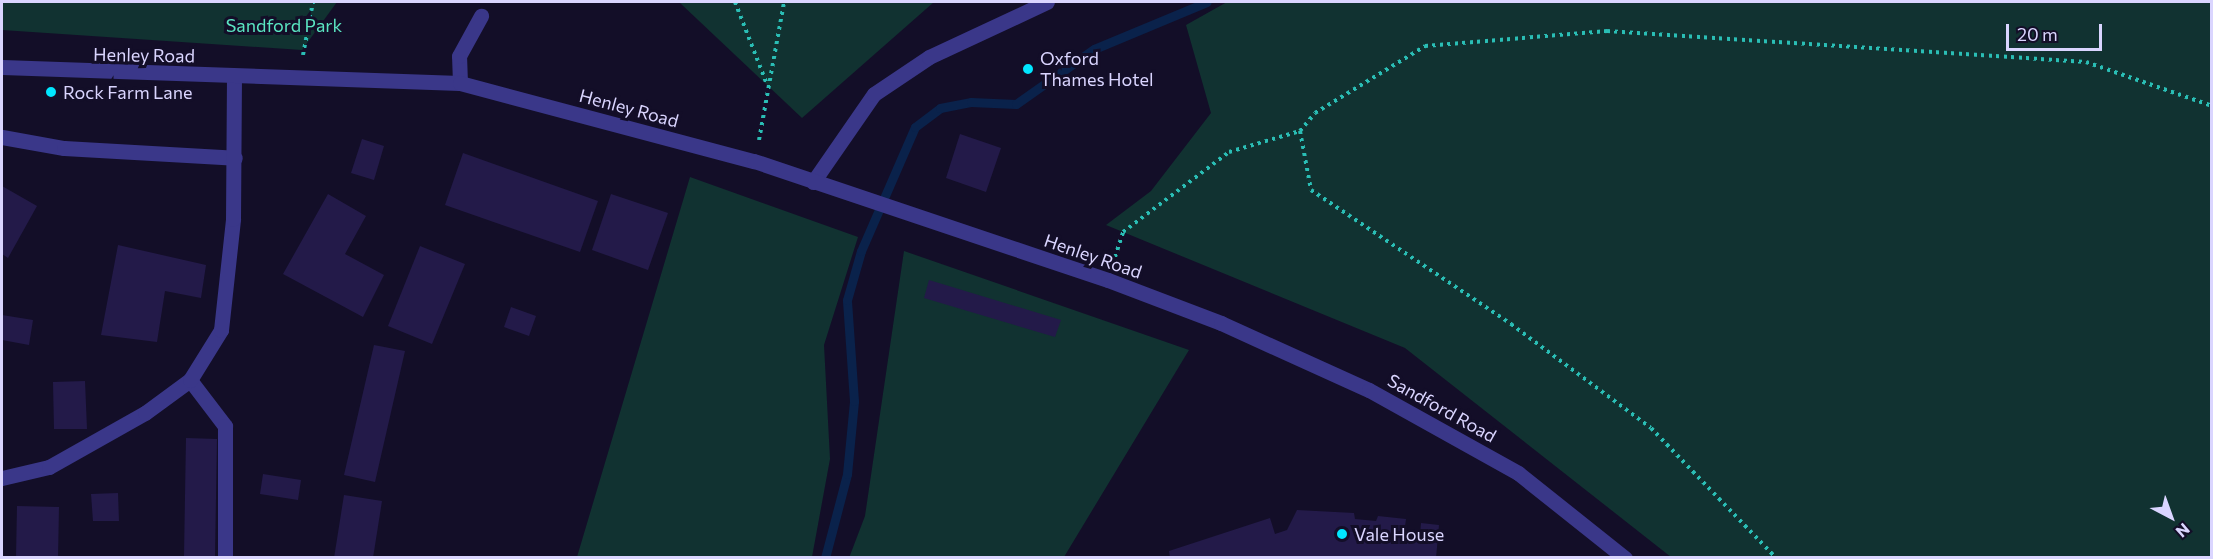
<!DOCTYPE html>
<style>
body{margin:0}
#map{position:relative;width:2213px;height:559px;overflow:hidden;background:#130e28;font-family:Commissioner,sans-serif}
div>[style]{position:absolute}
.green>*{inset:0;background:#113231}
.stream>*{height:9px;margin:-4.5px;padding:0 4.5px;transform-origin:4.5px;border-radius:4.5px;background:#0a224b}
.building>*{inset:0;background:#231a49}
.path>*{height:4px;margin-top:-2px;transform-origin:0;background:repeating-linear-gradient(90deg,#2abeb5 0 3px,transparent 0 7.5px)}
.service>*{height:15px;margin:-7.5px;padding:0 7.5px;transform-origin:7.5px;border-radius:7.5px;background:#3a3789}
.minor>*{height:15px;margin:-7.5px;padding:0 7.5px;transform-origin:7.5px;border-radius:7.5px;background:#3a3789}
.tertiary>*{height:15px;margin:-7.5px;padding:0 7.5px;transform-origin:7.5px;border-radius:7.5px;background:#3a3789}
.dots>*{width:16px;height:16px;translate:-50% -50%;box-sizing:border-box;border:3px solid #130e28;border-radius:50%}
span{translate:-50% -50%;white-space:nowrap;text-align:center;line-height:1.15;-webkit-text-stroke:6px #130e28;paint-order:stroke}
.park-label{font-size:18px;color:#5be5c2}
.street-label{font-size:18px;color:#dad5ff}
.poi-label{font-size:18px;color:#dad5ff}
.left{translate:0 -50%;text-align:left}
.frame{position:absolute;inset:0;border:3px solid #dad5ff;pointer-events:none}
.north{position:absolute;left:2141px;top:487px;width:60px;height:60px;-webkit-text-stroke:4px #130e28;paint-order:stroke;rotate:139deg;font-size:16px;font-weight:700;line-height:24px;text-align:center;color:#dad5ff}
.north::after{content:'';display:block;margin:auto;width:21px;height:27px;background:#dad5ff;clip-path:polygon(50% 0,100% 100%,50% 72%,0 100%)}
.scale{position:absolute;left:2006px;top:24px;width:96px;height:27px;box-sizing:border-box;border:3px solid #dad5ff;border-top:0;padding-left:8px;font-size:18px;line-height:21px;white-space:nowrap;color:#dad5ff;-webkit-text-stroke:4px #130e28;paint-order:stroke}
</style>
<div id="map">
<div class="green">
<div style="clip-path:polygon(2px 2px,337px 2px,302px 50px,2px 30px)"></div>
<div style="clip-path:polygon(679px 2px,934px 2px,802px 118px)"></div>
<div style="clip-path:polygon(1227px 2px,2211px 2px,2211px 557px,1671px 557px,1405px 348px,1106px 225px,1151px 191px,1211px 113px,1186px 25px)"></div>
<div style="clip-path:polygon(690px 177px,858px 237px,824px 345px,830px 459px,812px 557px,577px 557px)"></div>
<div style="clip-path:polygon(904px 251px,1189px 350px,1064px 557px,849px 558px,865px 516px)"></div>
</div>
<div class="stream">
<div style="left:825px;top:558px;width:87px;rotate:-75.3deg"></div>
<div style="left:847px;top:474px;width:73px;rotate:-84.5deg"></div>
<div style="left:854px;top:401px;width:101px;rotate:-94deg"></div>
<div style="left:847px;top:300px;width:51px;rotate:-74.1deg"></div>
<div style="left:861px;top:251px;width:135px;rotate:-66.5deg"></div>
<div style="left:915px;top:127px;width:31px;rotate:-37deg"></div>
<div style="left:940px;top:108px;width:32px;rotate:-11deg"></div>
<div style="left:971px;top:102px;width:45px;rotate:2.5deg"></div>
<div style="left:1016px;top:104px;width:95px;rotate:-35.2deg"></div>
<div style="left:1094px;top:49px;width:122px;rotate:-22.6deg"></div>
</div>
<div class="building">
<div style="clip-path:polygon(960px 134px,1001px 148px,986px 192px,946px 178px)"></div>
<div style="clip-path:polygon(362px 139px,384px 146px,374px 180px,351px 173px)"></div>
<div style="clip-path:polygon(463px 153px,598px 201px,580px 252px,445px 205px)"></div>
<div style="clip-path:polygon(2px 186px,37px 206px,8px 258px,2px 254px)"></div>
<div style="clip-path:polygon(328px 194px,366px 216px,345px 254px,384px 275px,363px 317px,283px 274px)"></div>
<div style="clip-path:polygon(611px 194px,668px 213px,648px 270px,592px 250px)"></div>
<div style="clip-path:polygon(118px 245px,206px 265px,201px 298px,165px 291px,157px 342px,101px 335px)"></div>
<div style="clip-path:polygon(420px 246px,465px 264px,432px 344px,388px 326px)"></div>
<div style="clip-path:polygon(929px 280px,1061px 320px,1055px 337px,924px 298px)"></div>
<div style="clip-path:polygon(511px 307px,536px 316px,529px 336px,504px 327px)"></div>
<div style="clip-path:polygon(2px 315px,33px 320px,29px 345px,2px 340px)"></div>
<div style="clip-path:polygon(374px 345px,405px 351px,375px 482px,344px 475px)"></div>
<div style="clip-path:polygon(85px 381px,87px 429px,54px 429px,53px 382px)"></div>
<div style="clip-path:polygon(186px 438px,217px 439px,215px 556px,184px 556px)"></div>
<div style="clip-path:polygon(263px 474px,301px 480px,298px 500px,260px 494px)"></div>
<div style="clip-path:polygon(118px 493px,119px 521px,93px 521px,91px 494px)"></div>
<div style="clip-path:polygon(344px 495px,382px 501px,373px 558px,334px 558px)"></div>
<div style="clip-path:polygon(17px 506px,59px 507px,58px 558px,16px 558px)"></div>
<div style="clip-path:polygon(1297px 510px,1354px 513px,1355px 519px,1376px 521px,1378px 516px,1406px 519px,1404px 533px,1420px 535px,1421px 523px,1439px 525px,1436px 558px,1170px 558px,1169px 551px,1270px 518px,1275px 534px,1287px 530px)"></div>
</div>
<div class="path">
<div style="left:735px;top:2px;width:86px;rotate:68.8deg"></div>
<div style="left:303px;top:55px;width:54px;rotate:-79.3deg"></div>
<div style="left:1300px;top:131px;width:60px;rotate:79.4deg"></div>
<div style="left:1311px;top:190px;width:241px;rotate:33.8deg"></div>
<div style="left:1511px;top:324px;width:174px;rotate:36.6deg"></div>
<div style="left:1651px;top:428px;width:180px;rotate:46.1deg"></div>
<div style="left:759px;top:140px;width:140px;rotate:-79.7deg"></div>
<div style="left:1115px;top:257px;width:26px;rotate:-72deg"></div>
<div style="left:1123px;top:232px;width:133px;rotate:-37deg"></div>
<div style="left:1229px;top:152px;width:74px;rotate:-16.5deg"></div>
<div style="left:1300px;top:131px;width:23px;rotate:-50deg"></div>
<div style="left:1315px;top:113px;width:129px;rotate:-31.3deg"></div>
<div style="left:1425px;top:46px;width:183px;rotate:-4.7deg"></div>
<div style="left:1607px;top:31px;width:480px;rotate:3.7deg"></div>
<div style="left:2086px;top:62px;width:133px;rotate:19.2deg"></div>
</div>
<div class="service">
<div style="left:460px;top:83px;width:27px;rotate:-92deg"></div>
<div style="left:459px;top:56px;width:46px;rotate:-61.2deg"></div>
<div style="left:813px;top:182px;width:107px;rotate:-55.3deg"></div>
<div style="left:874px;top:94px;width:66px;rotate:-33.9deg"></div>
<div style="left:929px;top:57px;width:130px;rotate:-25deg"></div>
</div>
<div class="minor">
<div style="left:2px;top:137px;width:63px;rotate:10.1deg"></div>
<div style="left:64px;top:148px;width:171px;rotate:3.3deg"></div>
<div style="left:190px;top:380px;width:58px;rotate:52.7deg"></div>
<div style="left:225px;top:426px;width:132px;rotate:90deg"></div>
<div style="left:2px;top:478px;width:48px;rotate:-13.2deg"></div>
<div style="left:49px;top:467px;width:110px;rotate:-29.4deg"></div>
<div style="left:145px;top:413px;width:56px;rotate:-36.3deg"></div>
<div style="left:190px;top:380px;width:59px;rotate:-58.2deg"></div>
<div style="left:221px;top:330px;width:112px;rotate:-83.8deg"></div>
<div style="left:233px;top:219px;width:143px;rotate:-89.6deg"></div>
</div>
<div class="tertiary">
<div style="left:2px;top:67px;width:458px;rotate:2deg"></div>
<div style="left:460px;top:83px;width:304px;rotate:14.9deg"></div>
<div style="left:754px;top:161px;width:373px;rotate:18.6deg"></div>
<div style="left:1108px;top:280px;width:121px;rotate:20.8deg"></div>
<div style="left:1221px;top:323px;width:162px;rotate:24.4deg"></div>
<div style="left:1369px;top:390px;width:171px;rotate:29.1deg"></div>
<div style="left:1518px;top:473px;width:137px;rotate:38.5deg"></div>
</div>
<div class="dots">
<div style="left:1028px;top:69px;background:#01e6ff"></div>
<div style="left:51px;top:92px;background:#01e6ff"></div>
<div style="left:1342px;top:534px;background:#01e6ff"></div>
</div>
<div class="park-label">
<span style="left:284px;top:25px">Sandford Park</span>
</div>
<div class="street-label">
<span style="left:144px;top:55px;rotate:1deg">Henley Road</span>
<span style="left:629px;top:108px;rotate:15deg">Henley Road</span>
<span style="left:1093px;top:256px;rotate:19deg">Henley Road</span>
<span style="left:1442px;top:408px;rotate:29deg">Sandford Road</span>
</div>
<div class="poi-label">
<span class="left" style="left:1040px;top:69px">Oxford<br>Thames Hotel</span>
<span class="left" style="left:63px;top:92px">Rock Farm Lane</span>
<span class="left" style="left:1354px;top:534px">Vale House</span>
</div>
<div class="frame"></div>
<div class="north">N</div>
<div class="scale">20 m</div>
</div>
